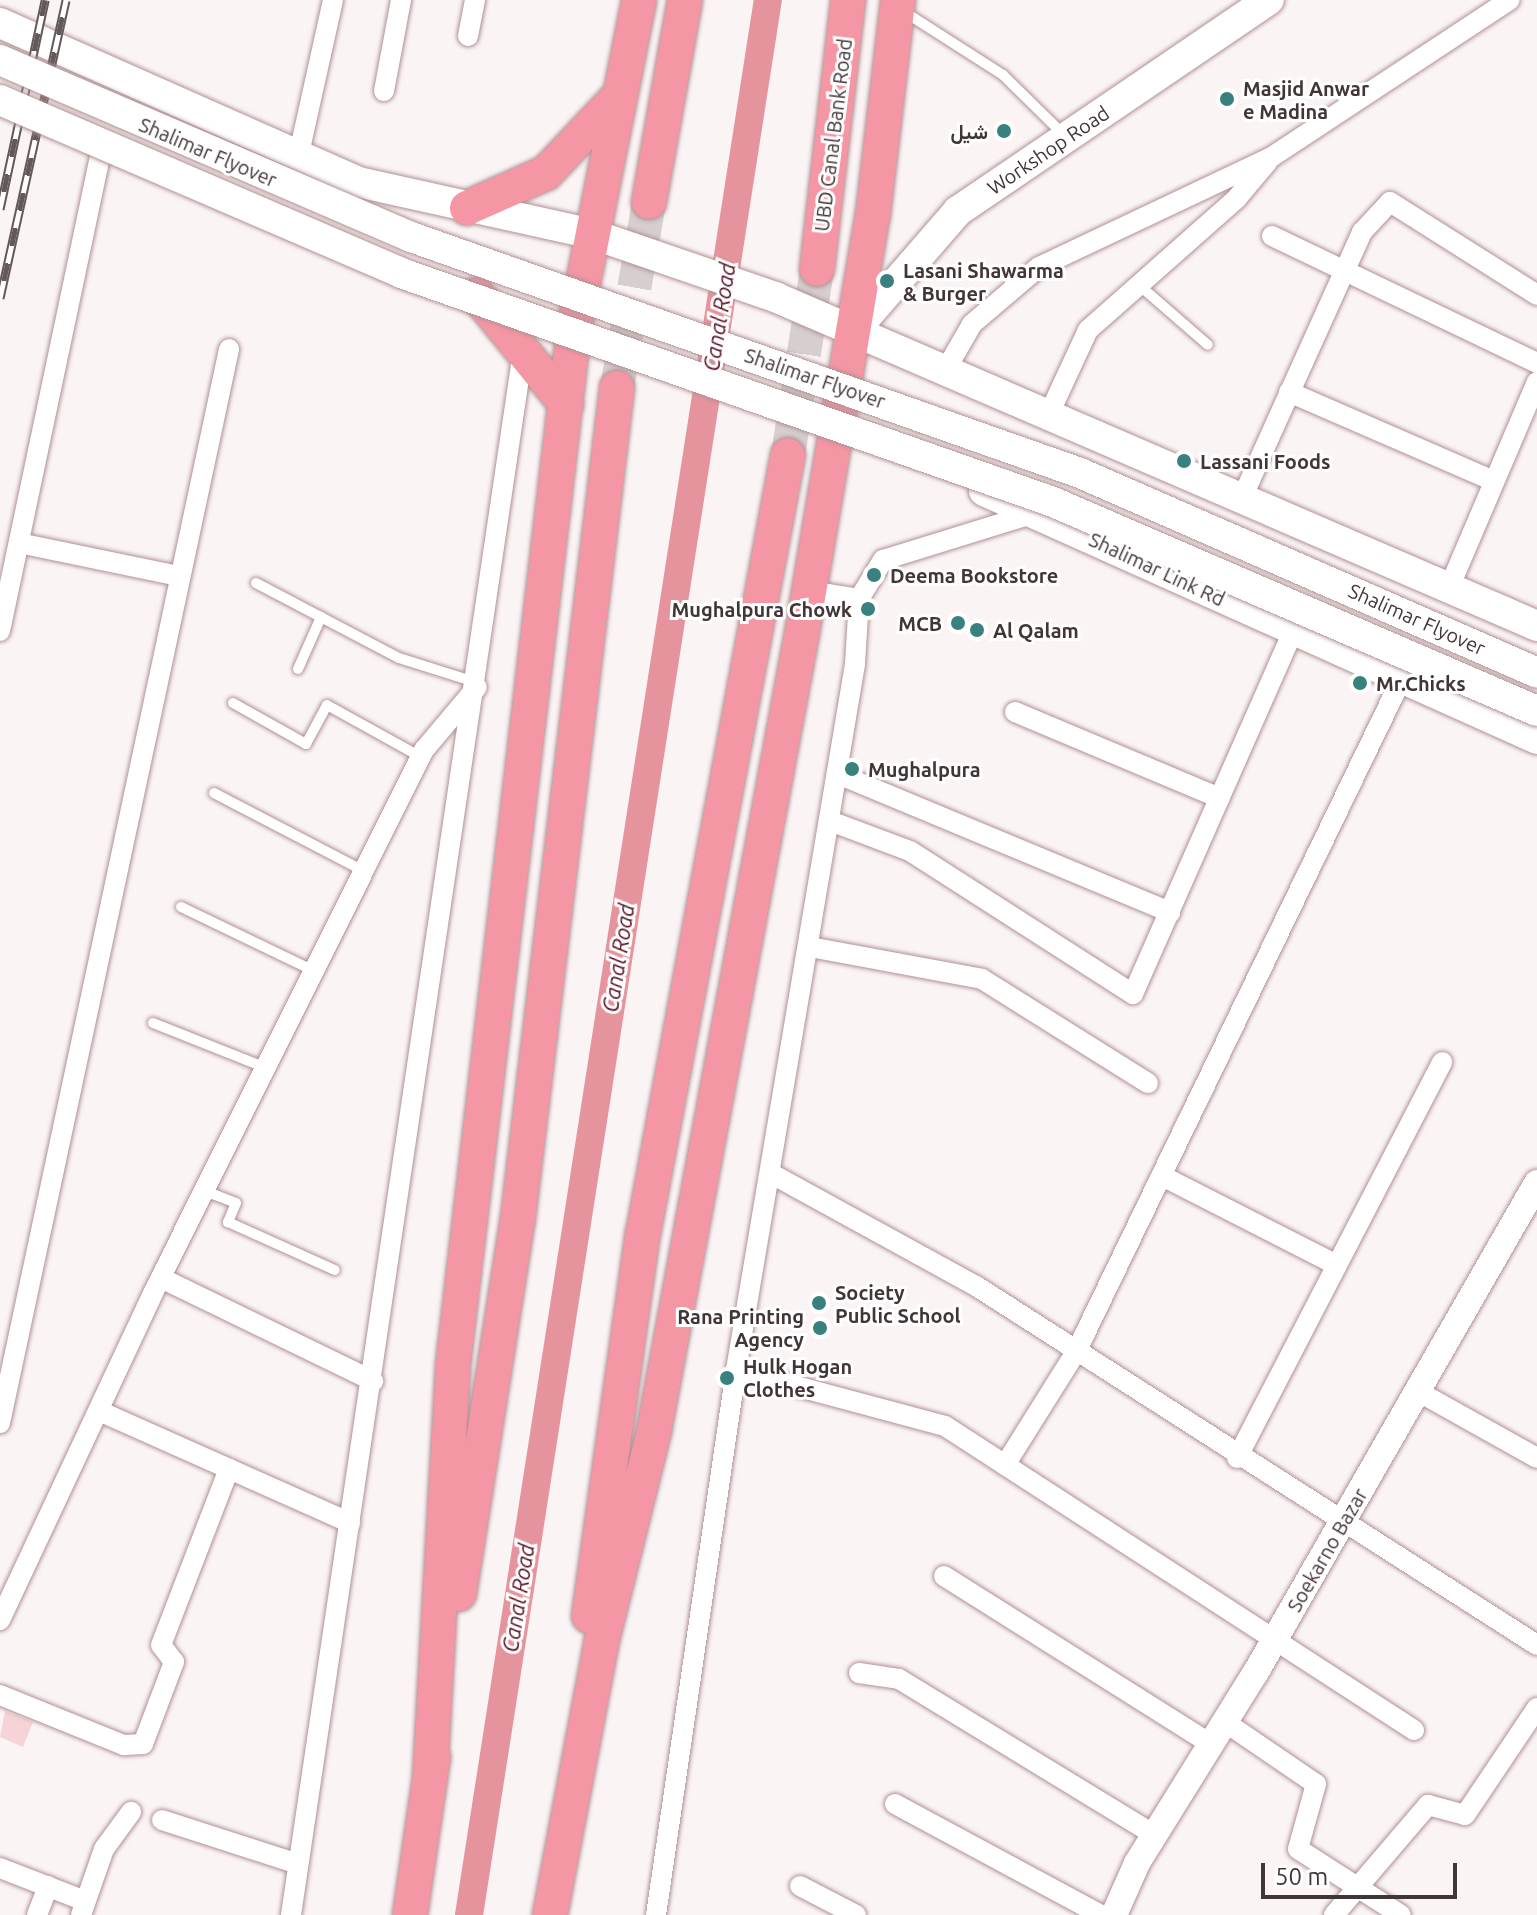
<!DOCTYPE html>
<meta charset="utf-8">
<style>
body{margin:0}
#map{position:relative;width:1537px;height:1915px;overflow:hidden;background:#fbf4f5;font-family:Ubuntu,Vazirmatn,sans-serif}
div>[style]{position:absolute}
.canal>*{height:28px;margin:-14px;padding:0 14px;transform-origin:14px;border-radius:14px;background:#e5949e}
.building>*{inset:0;background:#f6d3d6}
.trunk-tunnel>*{height:34px;margin-top:-17px;transform-origin:0;background:repeating-linear-gradient(90deg,#d6cecf 0 34px,transparent 0 51px)}
.roads{filter:drop-shadow(0 0 2px #b09093) drop-shadow(0 0 2px #b09093)}
.service>*{height:10px;margin:-5px;padding:0 5px;transform-origin:5px;border-radius:5px;background:#fff}
.minor>*{height:20px;margin:-10px;padding:0 10px;transform-origin:10px;border-radius:10px;background:#fff}
.tertiary>*{height:26px;margin:-13px;padding:0 13px;transform-origin:13px;border-radius:13px;background:#fff}
.secondary>*{height:30px;margin:-15px;padding:0 15px;transform-origin:15px;border-radius:15px;background:#fff}
.trunk>*{height:34px;margin:-17px;padding:0 17px;transform-origin:17px;border-radius:17px;background:#f496a4}
.rail>*{height:9px;margin-top:-4.5px;transform-origin:0;background:repeating-linear-gradient(90deg,#fff 0 18px,#645859 0 36px);box-sizing:border-box;border-block:2px solid #645859}
.bridges{filter:drop-shadow(0 0 2px #b09093) drop-shadow(0 0 2px #b09093)}
.secondary-bridge>*{height:30px;margin:-15px;padding:0 15px;transform-origin:15px;border-radius:15px;background:#fff}
.dots>*{width:22px;height:22px;translate:-50% -50%;box-sizing:border-box;border:4px solid #fff;border-radius:50%}
span{translate:-50% -50%;white-space:nowrap;text-align:center;line-height:1.15;-webkit-text-stroke:6px #fff;paint-order:stroke}
.poi-label{font-size:20px;color:#423536;font-weight:700}
.left{translate:0 -50%;text-align:left}
.right{translate:-100% -50%;text-align:right}
.street-label{font-size:20px;color:#423536}
.water-label{font-size:22px;color:#560e21;font-style:italic}
.scale{position:absolute;left:1261px;top:1863px;width:196px;height:36px;box-sizing:border-box;border:4px solid #423536;border-top:0;padding-left:10px;font-size:24px;line-height:28px;white-space:nowrap;color:#423536;-webkit-text-stroke:6px #fff;paint-order:stroke}
</style>
<div id="map">
<div class="canal">
<div style="left:469px;top:1915px;width:1938px;rotate:-81.13deg"></div>
</div>
<div class="building">
<div style="clip-path:polygon(5px 1711px,33px 1722px,23px 1747px,0 1737px)"></div>
</div>
<div class="trunk-tunnel">
<div style="left:617px;top:388px;width:189px;rotate:-80.2deg"></div>
<div style="left:788px;top:455px;width:188px;rotate:-81.1deg"></div>
</div>
<div class="roads">
<div class="service">
<div style="left:903px;top:11px;width:119px;rotate:32.6deg"></div>
<div style="left:1003px;top:75px;width:84px;rotate:44.5deg"></div>
<div style="left:1139px;top:285px;width:91px;rotate:41deg"></div>
<div style="left:256px;top:583px;width:161px;rotate:27.7deg"></div>
<div style="left:399px;top:658px;width:83px;rotate:17.6deg"></div>
<div style="left:298px;top:669px;width:57px;rotate:-66.1deg"></div>
<div style="left:233px;top:703px;width:84px;rotate:29.3deg"></div>
<div style="left:306px;top:744px;width:44px;rotate:-61.7deg"></div>
<div style="left:327px;top:705px;width:107px;rotate:29deg"></div>
<div style="left:214px;top:793px;width:169px;rotate:27.5deg"></div>
<div style="left:181px;top:907px;width:148px;rotate:25.7deg"></div>
<div style="left:153px;top:1023px;width:122px;rotate:21.7deg"></div>
<div style="left:205px;top:1191px;width:33px;rotate:21deg"></div>
<div style="left:236px;top:1203px;width:21px;rotate:113deg"></div>
<div style="left:228px;top:1222px;width:117px;rotate:24.2deg"></div>
</div>
<div class="minor">
<div style="left:468px;top:36px;width:37px;rotate:-79deg"></div>
<div style="left:384px;top:91px;width:93px;rotate:-79.4deg"></div>
<div style="left:298px;top:158px;width:162px;rotate:-77.5deg"></div>
<div style="left:1272px;top:236px;width:294px;rotate:25.6deg"></div>
<div style="left:945px;top:371px;width:54px;rotate:-60.1deg"></div>
<div style="left:972px;top:324px;width:88px;rotate:-40.4deg"></div>
<div style="left:1039px;top:267px;width:255px;rotate:-25.3deg"></div>
<div style="left:1270px;top:158px;width:287px;rotate:-33.4deg"></div>
<div style="left:1289px;top:392px;width:223px;rotate:23.5deg"></div>
<div style="left:1049px;top:414px;width:93px;rotate:-65.1deg"></div>
<div style="left:1088px;top:330px;width:199px;rotate:-41.5deg"></div>
<div style="left:1237px;top:198px;width:48px;rotate:-50deg"></div>
<div style="left:1242px;top:498px;width:292px;rotate:-65.7deg"></div>
<div style="left:1362px;top:232px;width:41px;rotate:-47deg"></div>
<div style="left:1390px;top:202px;width:174px;rotate:32.3deg"></div>
<div style="left:19px;top:543px;width:163px;rotate:11.7deg"></div>
<div style="left:1449px;top:588px;width:224px;rotate:-66.9deg"></div>
<div style="left:810px;top:591px;width:50px;rotate:9.3deg"></div>
<div style="left:0;top:631px;width:483px;rotate:-78.1deg"></div>
<div style="left:1015px;top:712px;width:222px;rotate:22.8deg"></div>
<div style="left:838px;top:774px;width:360px;rotate:22.6deg"></div>
<div style="left:830px;top:821px;width:85px;rotate:20.6deg"></div>
<div style="left:910px;top:851px;width:265px;rotate:32.7deg"></div>
<div style="left:1133px;top:994px;width:396px;rotate:-66.2deg"></div>
<div style="left:810px;top:947px;width:175px;rotate:10.5deg"></div>
<div style="left:982px;top:979px;width:196px;rotate:32.1deg"></div>
<div style="left:772px;top:1174px;width:233px;rotate:28.8deg"></div>
<div style="left:976px;top:1286px;width:666px;rotate:32.62deg"></div>
<div style="left:1162px;top:1176px;width:196px;rotate:27deg"></div>
<div style="left:161px;top:1278px;width:236px;rotate:25.9deg"></div>
<div style="left:736px;top:1370px;width:216px;rotate:15deg"></div>
<div style="left:945px;top:1426px;width:559px;rotate:32.95deg"></div>
<div style="left:1419px;top:1392px;width:135px;rotate:29.2deg"></div>
<div style="left:99px;top:1411px;width:275px;rotate:24deg"></div>
<div style="left:0;top:1423px;width:1098px;rotate:-77.96deg"></div>
<div style="left:1237px;top:1458px;width:446px;rotate:-62.6deg"></div>
<div style="left:1005px;top:1465px;width:133px;rotate:-57.9deg"></div>
<div style="left:1076px;top:1352px;width:746px;rotate:-64.19deg"></div>
<div style="left:944px;top:1576px;width:315px;rotate:32.2deg"></div>
<div style="left:0;top:1620px;width:363px;rotate:-64.9deg"></div>
<div style="left:154px;top:1291px;width:605px;rotate:-63.48deg"></div>
<div style="left:424px;top:750px;width:82px;rotate:-49.9deg"></div>
<div style="left:859px;top:1673px;width:40px;rotate:8.5deg"></div>
<div style="left:899px;top:1679px;width:300px;rotate:31.4deg"></div>
<div style="left:0;top:1695px;width:134px;rotate:22deg"></div>
<div style="left:124px;top:1745px;width:19px;rotate:-3deg"></div>
<div style="left:143px;top:1744px;width:88px;rotate:-69.3deg"></div>
<div style="left:174px;top:1662px;width:21px;rotate:-127deg"></div>
<div style="left:161px;top:1645px;width:189px;rotate:-68.9deg"></div>
<div style="left:1225px;top:1722px;width:110px;rotate:34.3deg"></div>
<div style="left:1316px;top:1784px;width:67px;rotate:105.5deg"></div>
<div style="left:1298px;top:1849px;width:122px;rotate:32.7deg"></div>
<div style="left:895px;top:1804px;width:234px;rotate:28.3deg"></div>
<div style="left:162px;top:1820px;width:143px;rotate:17.9deg"></div>
<div style="left:0;top:1868px;width:91px;rotate:21.2deg"></div>
<div style="left:800px;top:1886px;width:63px;rotate:27.4deg"></div>
<div style="left:37px;top:1915px;width:31px;rotate:-69deg"></div>
<div style="left:81px;top:1915px;width:70px;rotate:-70.8deg"></div>
<div style="left:104px;top:1849px;width:46px;rotate:-53.9deg"></div>
<div style="left:291px;top:1915px;width:1580px;rotate:-81.56deg"></div>
<div style="left:656px;top:1915px;width:551px;rotate:-81.65deg"></div>
<div style="left:736px;top:1370px;width:716px;rotate:-80.43deg"></div>
<div style="left:855px;top:664px;width:65px;rotate:-86.5deg"></div>
<div style="left:859px;top:599px;width:46px;rotate:-58.4deg"></div>
<div style="left:883px;top:560px;width:159px;rotate:-17.2deg"></div>
<div style="left:1334px;top:1915px;width:145px;rotate:-49.5deg"></div>
<div style="left:1428px;top:1805px;width:38px;rotate:15deg"></div>
<div style="left:1465px;top:1815px;width:129px;rotate:-56.1deg"></div>
</div>
<div class="tertiary">
<div style="left:1114px;top:1915px;width:57px;rotate:-66.1deg"></div>
<div style="left:1137px;top:1863px;width:225px;rotate:-58.1deg"></div>
<div style="left:1256px;top:1672px;width:564px;rotate:-60.12deg"></div>
</div>
<div class="secondary">
<div style="left:0;top:23px;width:392px;rotate:23.9deg"></div>
<div style="left:358px;top:182px;width:240px;rotate:12.5deg"></div>
<div style="left:592px;top:234px;width:194px;rotate:19deg"></div>
<div style="left:775px;top:297px;width:830px;rotate:23.35deg"></div>
<div style="left:854px;top:331px;width:159px;rotate:-49.1deg"></div>
<div style="left:958px;top:211px;width:376px;rotate:-34.2deg"></div>
<div style="left:984px;top:491px;width:606px;rotate:24.15deg"></div>
</div>
<div class="trunk">
<div style="left:649px;top:202px;width:205px;rotate:-79.9deg"></div>
<div style="left:467px;top:208px;width:86px;rotate:-23.9deg"></div>
<div style="left:546px;top:173px;width:105px;rotate:-46.5deg"></div>
<div style="left:817px;top:269px;width:271px;rotate:-83.4deg"></div>
<div style="left:477px;top:295px;width:141px;rotate:50.8deg"></div>
<div style="left:459px;top:1594px;width:381px;rotate:-81.1deg"></div>
<div style="left:518px;top:1218px;width:836px;rotate:-83.2deg"></div>
<div style="left:589px;top:1616px;width:386px;rotate:-82deg"></div>
<div style="left:643px;top:1234px;width:792px;rotate:-79.46deg"></div>
<div style="left:430px;top:1777px;width:413px;rotate:-86.8deg"></div>
<div style="left:453px;top:1365px;width:1043px;rotate:-83.34deg"></div>
<div style="left:574px;top:329px;width:335px;rotate:-78.8deg"></div>
<div style="left:410px;top:1915px;width:160px;rotate:-81.7deg"></div>
<div style="left:550px;top:1915px;width:276px;rotate:-79.3deg"></div>
<div style="left:601px;top:1644px;width:219px;rotate:-76deg"></div>
<div style="left:654px;top:1431px;width:812px;rotate:-79.49deg"></div>
<div style="left:802px;top:633px;width:425px;rotate:-80.4deg"></div>
<div style="left:873px;top:214px;width:215px;rotate:-83.3deg"></div>
</div>
</div>
<div class="rail">
<div style="left:0;top:209px;width:214px;rotate:-77.8deg"></div>
<div style="left:0;top:298px;width:305px;rotate:-77.5deg"></div>
</div>
<div class="bridges">
<div class="secondary-bridge">
<div style="left:0;top:60px;width:447px;rotate:23.3deg"></div>
<div style="left:411px;top:237px;width:709px;rotate:19.43deg"></div>
<div style="left:1080px;top:473px;width:499px;rotate:23.6deg"></div>
<div style="left:0;top:100px;width:437px;rotate:23.3deg"></div>
<div style="left:401px;top:273px;width:691px;rotate:19.35deg"></div>
<div style="left:1053px;top:502px;width:527px;rotate:23.36deg"></div>
</div>
</div>
<div class="dots">
<div style="left:1227px;top:99px;background:#39817e"></div>
<div style="left:1004px;top:131px;background:#39817e"></div>
<div style="left:887px;top:281px;background:#39817e"></div>
<div style="left:1184px;top:461px;background:#39817e"></div>
<div style="left:874px;top:575px;background:#39817e"></div>
<div style="left:868px;top:609px;background:#39817e"></div>
<div style="left:958px;top:623px;background:#39817e"></div>
<div style="left:977px;top:630px;background:#39817e"></div>
<div style="left:1360px;top:683px;background:#39817e"></div>
<div style="left:852px;top:769px;background:#39817e"></div>
<div style="left:819px;top:1303px;background:#39817e"></div>
<div style="left:820px;top:1328px;background:#39817e"></div>
<div style="left:727px;top:1378px;background:#39817e"></div>
</div>
<div class="poi-label">
<span class="left" style="left:1243px;top:100px">Masjid Anwar<br>e Madina</span>
<span class="right" style="left:988px;top:131px">شیل</span>
<span class="left" style="left:903px;top:282px">Lasani Shawarma<br>&amp; Burger</span>
<span class="left" style="left:1200px;top:461px">Lassani Foods</span>
<span class="left" style="left:890px;top:575px">Deema Bookstore</span>
<span class="right" style="left:852px;top:609px">Mughalpura Chowk</span>
<span class="right" style="left:942px;top:623px">MCB</span>
<span class="left" style="left:993px;top:630px">Al Qalam</span>
<span class="left" style="left:1376px;top:683px">Mr.Chicks</span>
<span class="left" style="left:868px;top:769px">Mughalpura</span>
<span class="left" style="left:835px;top:1304px">Society<br>Public School</span>
<span class="right" style="left:804px;top:1328px">Rana Printing<br>Agency</span>
<span class="left" style="left:743px;top:1378px">Hulk Hogan<br>Clothes</span>
</div>
<div class="street-label">
<span style="left:833px;top:135px;rotate:-83deg">UBD Canal Bank Road</span>
<span style="left:1048px;top:150px;rotate:-34deg">Workshop Road</span>
<span style="left:208px;top:152px;rotate:23deg">Shalimar Flyover</span>
<span style="left:815px;top:378px;rotate:19deg">Shalimar Flyover</span>
<span style="left:1157px;top:569px;rotate:25deg">Shalimar Link Rd</span>
<span style="left:1417px;top:619px;rotate:24deg">Shalimar Flyover</span>
<span style="left:1327px;top:1550px;rotate:-60deg">Soekarno Bazar</span>
</div>
<div class="water-label">
<span style="left:719px;top:317px;rotate:-81deg">Canal Road</span>
<span style="left:618px;top:958px;rotate:-81deg">Canal Road</span>
<span style="left:518px;top:1598px;rotate:-81deg">Canal Road</span>
</div>
<div class="scale">50 m</div>
</div>
